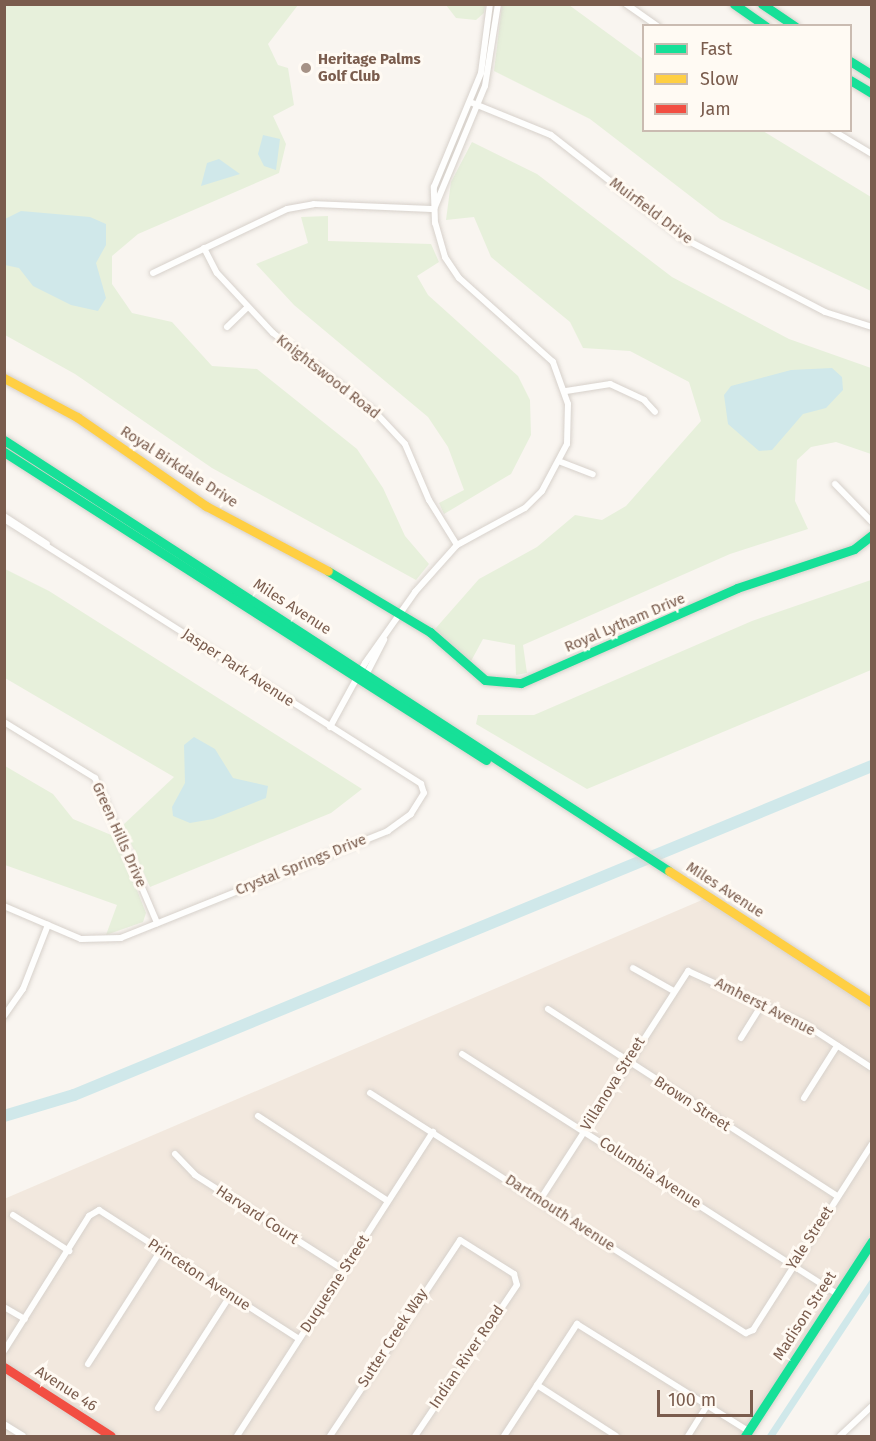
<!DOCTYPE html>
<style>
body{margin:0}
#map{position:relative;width:876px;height:1441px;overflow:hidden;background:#f9f5f0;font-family:"Fira Sans",sans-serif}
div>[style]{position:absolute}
.residential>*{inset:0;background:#f2e8de}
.green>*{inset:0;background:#e7f0db}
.water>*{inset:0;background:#d0e8ea}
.canal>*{height:7px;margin:-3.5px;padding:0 3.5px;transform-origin:3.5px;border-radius:3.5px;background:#d0e8ea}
.river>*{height:12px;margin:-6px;padding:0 6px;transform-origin:6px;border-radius:6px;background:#d0e8ea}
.roads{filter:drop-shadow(0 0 2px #d7d1cb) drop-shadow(0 0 2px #d7d1cb)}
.street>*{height:6px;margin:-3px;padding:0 3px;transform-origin:3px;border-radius:3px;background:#fefefd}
.fast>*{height:9px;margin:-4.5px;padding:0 4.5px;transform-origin:4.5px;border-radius:4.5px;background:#16e098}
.slow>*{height:9px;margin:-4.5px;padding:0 4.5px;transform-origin:4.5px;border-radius:4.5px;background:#ffcf43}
.jam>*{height:9px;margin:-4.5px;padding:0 4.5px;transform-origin:4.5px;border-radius:4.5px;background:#f24e42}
.dots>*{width:16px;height:16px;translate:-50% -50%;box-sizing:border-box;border:3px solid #fffaf3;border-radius:50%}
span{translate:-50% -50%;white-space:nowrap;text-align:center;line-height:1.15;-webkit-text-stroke:6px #fffaf3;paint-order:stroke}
.poi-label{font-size:15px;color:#7a5c4d;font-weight:700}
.left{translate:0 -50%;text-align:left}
.street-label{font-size:15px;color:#7a5c4d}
.frame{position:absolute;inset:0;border:6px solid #7a5c4d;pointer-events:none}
.legend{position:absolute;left:642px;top:24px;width:210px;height:108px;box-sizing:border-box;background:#fffaf3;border:2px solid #cabbb1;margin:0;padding:8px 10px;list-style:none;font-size:18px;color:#7a5c4d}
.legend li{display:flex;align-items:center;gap:12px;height:30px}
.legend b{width:30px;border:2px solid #cabbb1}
.scale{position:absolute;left:657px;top:1390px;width:96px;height:27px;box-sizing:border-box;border:3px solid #7a5c4d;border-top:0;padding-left:8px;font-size:18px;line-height:21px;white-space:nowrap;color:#7a5c4d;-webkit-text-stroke:4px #fffaf3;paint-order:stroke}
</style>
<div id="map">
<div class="residential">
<div style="clip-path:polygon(709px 897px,871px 1003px,871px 1238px,743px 1436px,5px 1436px,4px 1199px)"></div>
</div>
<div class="green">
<div style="clip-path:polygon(5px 5px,298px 5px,268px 44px,278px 65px,288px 68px,294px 105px,273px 116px,286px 144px,279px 173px,138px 234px,112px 256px,112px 284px,132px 313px,172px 322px,212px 366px,257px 369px,357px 449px,383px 488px,405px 536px,429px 564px,416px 580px,212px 468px,75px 374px,5px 335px)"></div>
<div style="clip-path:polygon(446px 5px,485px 5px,484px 13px,476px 20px,456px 18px)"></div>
<div style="clip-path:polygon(502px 5px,569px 5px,643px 59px,644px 130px,763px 131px,871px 197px,871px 291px,720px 219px,590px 119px,494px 71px)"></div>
<div style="clip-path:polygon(472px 142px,537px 174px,672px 277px,789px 339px,871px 368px,871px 454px,836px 442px,811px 447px,797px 460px,795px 501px,808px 529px,730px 554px,523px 645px,527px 673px,516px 675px,515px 645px,483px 639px,470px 663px,435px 629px,479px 579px,537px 547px,575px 515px,602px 520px,626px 506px,701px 421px,689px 382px,630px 351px,583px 348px,570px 322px,491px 257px,474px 217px,446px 220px,451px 182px)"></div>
<div style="clip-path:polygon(328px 216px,328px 241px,431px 244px,439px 262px,417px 276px,428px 295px,518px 376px,530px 400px,531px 435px,511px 474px,444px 514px,439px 503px,464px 490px,448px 447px,428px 417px,294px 305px,256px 264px,308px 243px,301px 217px)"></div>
<div style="clip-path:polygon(5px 569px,49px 591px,362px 789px,331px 813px,150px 887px,123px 825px,174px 777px,5px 678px)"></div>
<div style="clip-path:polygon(871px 580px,871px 670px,587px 789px,476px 724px,478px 715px,534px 715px,752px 621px)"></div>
<div style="clip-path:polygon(5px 766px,53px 794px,73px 819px,116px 837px,146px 913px,143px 922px,106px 935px,117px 905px,5px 865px)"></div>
</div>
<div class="water">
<div style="clip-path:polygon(263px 135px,280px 139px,276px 170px,264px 166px,258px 154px)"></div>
<div style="clip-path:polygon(219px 159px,240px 174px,201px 186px,207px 163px)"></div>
<div style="clip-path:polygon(21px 211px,90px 217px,106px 224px,106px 245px,96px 263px,106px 298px,98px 311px,71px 305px,33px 286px,19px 268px,5px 265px,5px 219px)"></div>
<div style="clip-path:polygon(832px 368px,842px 377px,843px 390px,826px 408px,803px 414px,772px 450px,759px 451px,728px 424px,724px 395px,731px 386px,791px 370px)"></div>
<div style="clip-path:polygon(194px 737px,215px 749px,233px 778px,268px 786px,266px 798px,213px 819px,190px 823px,173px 816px,172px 807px,185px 783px,184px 745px)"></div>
</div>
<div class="canal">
<div style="left:770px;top:1436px;width:185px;rotate:-56.5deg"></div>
</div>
<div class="river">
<div style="left:4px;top:1116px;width:73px;rotate:-16.7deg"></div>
<div style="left:74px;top:1095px;width:863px;rotate:-22.41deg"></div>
</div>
<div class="roads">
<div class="street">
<div style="left:626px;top:4px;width:39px;rotate:35deg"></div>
<div style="left:470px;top:102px;width:87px;rotate:22.2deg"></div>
<div style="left:551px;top:135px;width:167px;rotate:38deg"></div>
<div style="left:683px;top:238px;width:160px;rotate:27.5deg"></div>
<div style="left:825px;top:312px;width:49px;rotate:17.7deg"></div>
<div style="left:832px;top:130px;width:47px;rotate:31deg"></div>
<div style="left:434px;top:209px;width:133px;rotate:-67.5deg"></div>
<div style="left:485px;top:86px;width:83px;rotate:-81deg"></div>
<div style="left:204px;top:248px;width:28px;rotate:63deg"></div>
<div style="left:217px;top:273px;width:82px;rotate:47deg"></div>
<div style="left:273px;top:333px;width:130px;rotate:37.8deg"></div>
<div style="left:376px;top:413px;width:42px;rotate:46.9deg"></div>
<div style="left:405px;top:444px;width:61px;rotate:66.8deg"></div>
<div style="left:429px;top:500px;width:53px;rotate:58.1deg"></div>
<div style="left:153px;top:273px;width:148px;rotate:-25.5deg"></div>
<div style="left:287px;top:209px;width:27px;rotate:-10deg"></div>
<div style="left:314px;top:204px;width:120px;rotate:2.4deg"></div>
<div style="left:227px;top:327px;width:29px;rotate:-44deg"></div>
<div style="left:566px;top:391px;width:45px;rotate:-9deg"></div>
<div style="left:610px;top:384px;width:38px;rotate:25deg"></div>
<div style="left:644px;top:400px;width:16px;rotate:47deg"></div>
<div style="left:561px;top:462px;width:34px;rotate:21deg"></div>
<div style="left:835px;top:484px;width:53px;rotate:45.8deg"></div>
<div style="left:4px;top:516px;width:51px;rotate:33.1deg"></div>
<div style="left:4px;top:519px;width:494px;rotate:32.4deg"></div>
<div style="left:421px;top:784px;width:9px;rotate:72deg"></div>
<div style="left:424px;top:793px;width:25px;rotate:122deg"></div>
<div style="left:411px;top:814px;width:29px;rotate:144deg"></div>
<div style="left:388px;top:831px;width:288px;rotate:158.2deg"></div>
<div style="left:121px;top:938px;width:40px;rotate:178.6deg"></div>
<div style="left:81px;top:939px;width:84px;rotate:-156.8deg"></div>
<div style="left:365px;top:677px;width:42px;rotate:-62.8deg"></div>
<div style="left:4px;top:722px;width:107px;rotate:31.6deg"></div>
<div style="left:95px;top:778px;width:158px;rotate:66.8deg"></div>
<div style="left:330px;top:727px;width:73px;rotate:-61.3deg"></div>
<div style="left:365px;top:663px;width:87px;rotate:-54.8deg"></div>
<div style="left:415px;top:592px;width:63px;rotate:-48.2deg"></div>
<div style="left:457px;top:545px;width:77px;rotate:-28.6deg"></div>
<div style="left:525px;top:508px;width:24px;rotate:-45deg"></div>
<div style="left:542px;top:491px;width:53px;rotate:-62deg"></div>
<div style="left:567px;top:444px;width:40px;rotate:-88.6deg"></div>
<div style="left:568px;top:404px;width:45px;rotate:-109.7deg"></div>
<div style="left:553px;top:362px;width:126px;rotate:-138.2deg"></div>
<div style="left:459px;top:278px;width:25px;rotate:-124deg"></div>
<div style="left:445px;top:257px;width:35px;rotate:-106deg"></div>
<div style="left:435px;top:223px;width:36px;rotate:-92deg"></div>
<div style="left:434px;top:187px;width:123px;rotate:-67.6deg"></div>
<div style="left:481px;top:73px;width:70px;rotate:-82.6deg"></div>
<div style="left:633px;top:968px;width:45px;rotate:29.4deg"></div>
<div style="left:548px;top:1009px;width:344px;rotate:32.9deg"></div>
<div style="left:4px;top:1016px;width:33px;rotate:-55deg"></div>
<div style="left:23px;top:989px;width:69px;rotate:-68.7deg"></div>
<div style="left:741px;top:1038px;width:40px;rotate:-58deg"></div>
<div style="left:462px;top:1054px;width:445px;rotate:32.6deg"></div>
<div style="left:370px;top:1093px;width:446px;rotate:32.6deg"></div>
<div style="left:746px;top:1333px;width:8px;rotate:-23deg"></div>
<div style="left:753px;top:1330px;width:221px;rotate:-57.4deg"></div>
<div style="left:804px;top:1098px;width:62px;rotate:-57.6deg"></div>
<div style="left:258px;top:1116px;width:155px;rotate:33.2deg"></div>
<div style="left:175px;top:1154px;width:29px;rotate:46deg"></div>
<div style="left:195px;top:1175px;width:177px;rotate:32.5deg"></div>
<div style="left:540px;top:1200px;width:273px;rotate:-57.1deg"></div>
<div style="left:688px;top:971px;width:130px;rotate:24.6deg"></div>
<div style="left:806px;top:1025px;width:79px;rotate:33.1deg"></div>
<div style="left:13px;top:1215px;width:67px;rotate:32.7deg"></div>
<div style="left:4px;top:1307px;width:24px;rotate:30deg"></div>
<div style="left:4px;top:1351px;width:160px;rotate:-57.8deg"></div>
<div style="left:89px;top:1216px;width:12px;rotate:-31deg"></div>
<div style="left:99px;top:1210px;width:238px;rotate:32.8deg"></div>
<div style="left:88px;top:1364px;width:135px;rotate:-57.4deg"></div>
<div style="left:537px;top:1385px;width:94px;rotate:32.8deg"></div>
<div style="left:158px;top:1408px;width:133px;rotate:-57.3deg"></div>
<div style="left:4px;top:1424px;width:22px;rotate:32deg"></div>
<div style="left:237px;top:1436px;width:362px;rotate:-57.2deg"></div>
<div style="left:330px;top:1436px;width:235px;rotate:-56.4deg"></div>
<div style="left:460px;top:1240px;width:64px;rotate:32.2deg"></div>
<div style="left:514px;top:1274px;width:11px;rotate:75deg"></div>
<div style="left:517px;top:1285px;width:182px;rotate:124deg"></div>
<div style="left:504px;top:1436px;width:134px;rotate:-56.9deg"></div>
<div style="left:577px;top:1324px;width:202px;rotate:32deg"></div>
<div style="left:688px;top:1436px;width:36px;rotate:-58deg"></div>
<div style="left:840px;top:1436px;width:44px;rotate:-43.2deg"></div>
</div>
<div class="fast">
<div style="left:734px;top:4px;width:39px;rotate:35deg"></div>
<div style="left:762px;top:4px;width:40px;rotate:34deg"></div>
<div style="left:850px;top:61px;width:26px;rotate:32deg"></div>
<div style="left:850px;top:80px;width:26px;rotate:31deg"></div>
<div style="left:4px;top:440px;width:792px;rotate:32.95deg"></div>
<div style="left:4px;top:452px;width:572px;rotate:32.58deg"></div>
<div style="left:328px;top:571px;width:119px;rotate:30.9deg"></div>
<div style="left:430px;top:632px;width:73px;rotate:41.1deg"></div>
<div style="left:485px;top:680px;width:36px;rotate:5deg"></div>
<div style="left:521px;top:683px;width:236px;rotate:-23.7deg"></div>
<div style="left:737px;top:588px;width:123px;rotate:-18.4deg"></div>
<div style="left:854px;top:549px;width:23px;rotate:-38deg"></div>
<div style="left:745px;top:1436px;width:233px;rotate:-56.9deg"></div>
</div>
<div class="slow">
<div style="left:4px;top:378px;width:83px;rotate:28.1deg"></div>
<div style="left:77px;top:417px;width:157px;rotate:34.6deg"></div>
<div style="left:206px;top:506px;width:138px;rotate:28deg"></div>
<div style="left:669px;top:871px;width:242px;rotate:33deg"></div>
</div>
<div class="jam">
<div style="left:4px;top:1367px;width:127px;rotate:32.8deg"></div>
</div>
</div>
<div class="dots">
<div style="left:306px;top:68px;background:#a69286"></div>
</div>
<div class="poi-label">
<span class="left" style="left:318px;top:68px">Heritage Palms<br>Golf Club</span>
</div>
<div class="street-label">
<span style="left:651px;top:211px;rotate:37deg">Muirfield Drive</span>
<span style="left:328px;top:377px;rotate:38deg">Knightswood Road</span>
<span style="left:179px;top:467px;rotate:33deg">Royal Birkdale Drive</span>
<span style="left:292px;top:607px;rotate:33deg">Miles Avenue</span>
<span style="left:625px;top:623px;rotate:-23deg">Royal Lytham Drive</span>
<span style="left:238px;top:668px;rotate:33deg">Jasper Park Avenue</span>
<span style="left:119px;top:835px;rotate:66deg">Green Hills Drive</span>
<span style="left:301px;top:865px;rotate:-22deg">Crystal Springs Drive</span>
<span style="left:725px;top:890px;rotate:33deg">Miles Avenue</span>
<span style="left:765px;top:1007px;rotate:27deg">Amherst Avenue</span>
<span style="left:613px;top:1084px;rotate:-58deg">Villanova Street</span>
<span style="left:692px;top:1104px;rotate:33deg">Brown Street</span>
<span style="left:650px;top:1173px;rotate:33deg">Columbia Avenue</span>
<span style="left:560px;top:1213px;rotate:33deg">Dartmouth Avenue</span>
<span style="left:257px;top:1215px;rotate:33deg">Harvard Court</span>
<span style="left:810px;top:1238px;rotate:-57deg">Yale Street</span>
<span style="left:199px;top:1275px;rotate:33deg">Princeton Avenue</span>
<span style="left:335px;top:1284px;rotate:-57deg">Duquesne Street</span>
<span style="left:805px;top:1316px;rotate:-57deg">Madison Street</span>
<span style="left:393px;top:1338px;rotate:-57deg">Sutter Creek Way</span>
<span style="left:467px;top:1357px;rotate:-56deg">Indian River Road</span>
<span style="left:66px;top:1389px;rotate:33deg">Avenue 46</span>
</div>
<div class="frame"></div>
<ul class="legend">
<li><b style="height:8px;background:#16e098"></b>Fast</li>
<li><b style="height:8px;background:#ffcf43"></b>Slow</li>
<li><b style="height:8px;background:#f24e42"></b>Jam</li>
</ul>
<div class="scale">100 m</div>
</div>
